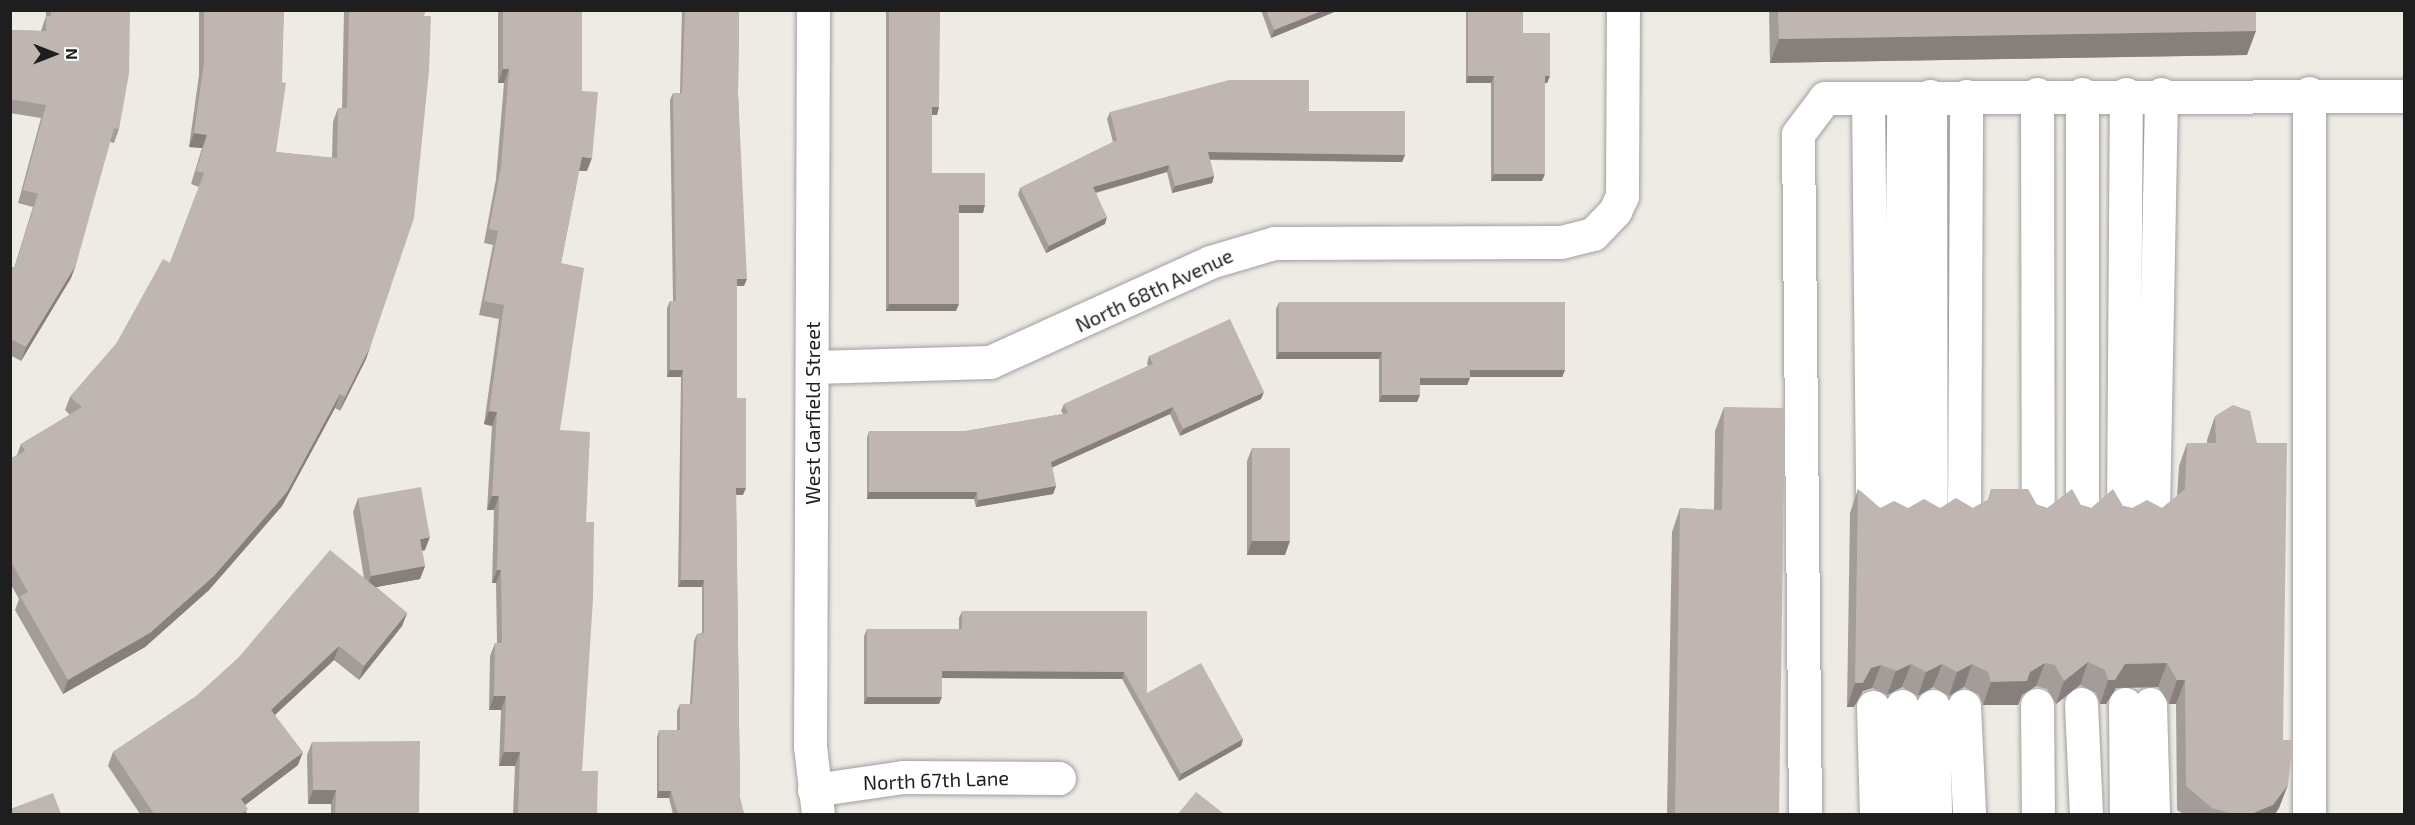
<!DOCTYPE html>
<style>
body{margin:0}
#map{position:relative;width:2415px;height:825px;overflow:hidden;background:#eeeae4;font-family:"Exo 2",sans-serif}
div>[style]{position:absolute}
.roads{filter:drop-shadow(0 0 2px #9f9f9f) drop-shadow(0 0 2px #9f9f9f)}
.minor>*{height:33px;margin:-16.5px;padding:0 16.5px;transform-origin:16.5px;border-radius:16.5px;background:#fff}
.wall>*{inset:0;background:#a49c98}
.shaded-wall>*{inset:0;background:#867f7c}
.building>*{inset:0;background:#bfb5b1}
span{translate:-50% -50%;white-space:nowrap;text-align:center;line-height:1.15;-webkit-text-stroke:4.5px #fff;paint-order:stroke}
.street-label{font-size:20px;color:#1e1e1e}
.frame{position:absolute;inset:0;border:12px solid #1e1e1e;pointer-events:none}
.north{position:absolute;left:24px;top:24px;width:60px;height:60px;-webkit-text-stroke:4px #fff;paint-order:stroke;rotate:90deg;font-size:16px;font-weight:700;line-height:24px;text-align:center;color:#1e1e1e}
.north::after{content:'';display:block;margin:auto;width:21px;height:27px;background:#1e1e1e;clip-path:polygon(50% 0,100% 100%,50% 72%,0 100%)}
</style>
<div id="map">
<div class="roads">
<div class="minor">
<div style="left:813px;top:10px;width:736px;rotate:90.23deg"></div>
<div style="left:810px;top:746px;width:68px;rotate:83.3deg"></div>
<div style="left:2037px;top:94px;width:419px;rotate:89.9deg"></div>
<div style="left:2082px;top:94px;width:419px;rotate:90deg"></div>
<div style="left:1930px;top:96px;width:417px;rotate:89.9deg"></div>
<div style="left:1868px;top:98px;width:415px;rotate:89.4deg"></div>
<div style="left:812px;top:367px;width:178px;rotate:-1.6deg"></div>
<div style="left:990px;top:362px;width:242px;rotate:-24.4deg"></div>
<div style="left:1210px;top:262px;width:67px;rotate:-16.5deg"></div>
<div style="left:1274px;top:243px;width:287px;rotate:-0.2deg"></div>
<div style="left:1561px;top:242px;width:33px;rotate:-14deg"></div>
<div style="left:1593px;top:234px;width:32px;rotate:-46deg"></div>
<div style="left:1615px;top:211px;width:17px;rotate:-65deg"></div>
<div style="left:1622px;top:196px;width:186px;rotate:-89.7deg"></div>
<div style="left:1899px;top:513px;width:415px;rotate:-89.4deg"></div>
<div style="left:1964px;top:513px;width:417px;rotate:-89.7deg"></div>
<div style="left:2123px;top:513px;width:419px;rotate:-89.6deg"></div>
<div style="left:2153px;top:513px;width:419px;rotate:-88.9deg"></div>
<div style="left:2081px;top:704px;width:110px;rotate:87.4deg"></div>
<div style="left:2125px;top:704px;width:110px;rotate:89.5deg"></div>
<div style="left:2150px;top:704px;width:110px;rotate:88.4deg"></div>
<div style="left:2037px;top:705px;width:109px;rotate:89.5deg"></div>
<div style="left:1902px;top:706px;width:108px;rotate:88.9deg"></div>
<div style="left:1933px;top:706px;width:108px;rotate:88.9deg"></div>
<div style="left:1964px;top:706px;width:108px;rotate:87.3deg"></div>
<div style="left:1873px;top:707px;width:107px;rotate:88.4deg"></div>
<div style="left:814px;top:790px;width:90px;rotate:-8.3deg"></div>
<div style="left:903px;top:777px;width:156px;rotate:0.4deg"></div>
<div style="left:1805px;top:814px;width:680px;rotate:-90.59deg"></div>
<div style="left:1798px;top:134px;width:45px;rotate:-53.1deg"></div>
<div style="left:1825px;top:98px;width:579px;rotate:-0.2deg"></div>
<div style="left:2309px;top:814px;width:721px;rotate:-90deg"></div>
</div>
</div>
<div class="wall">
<div style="clip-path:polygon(46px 10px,130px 10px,119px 129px,114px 143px,110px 142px,71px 278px,21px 361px,10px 355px,10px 266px,14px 268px,33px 207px,18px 203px,41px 118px,10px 113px,10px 30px,41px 31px,46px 16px)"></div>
<div style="clip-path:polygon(199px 10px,284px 10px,276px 152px,332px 158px,333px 122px,338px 108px,342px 108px,344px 10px,425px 10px,366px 359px,340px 411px,335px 408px,282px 506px,209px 590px,145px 647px,63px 694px,15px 610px,19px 599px,10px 583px,10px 459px,17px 455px,21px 444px,70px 415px,65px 410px,70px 397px,116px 344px,170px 263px,199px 187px,191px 184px,202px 148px,189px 147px,199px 75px)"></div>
<div style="clip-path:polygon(498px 10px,582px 10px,582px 91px,587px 171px,579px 171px,561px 263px,560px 430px,586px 522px,582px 771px,597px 814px,513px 814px,515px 766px,499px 766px,501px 710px,489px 710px,490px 656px,495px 643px,497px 643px,496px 583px,492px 583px,494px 510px,487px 510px,492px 426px,484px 424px,499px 319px,479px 315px,493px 245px,484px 243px,496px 179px,504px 83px,498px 83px)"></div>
<div style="clip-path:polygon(682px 10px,739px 10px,738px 93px,744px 286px,737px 286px,737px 398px,743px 495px,736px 495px,740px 798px,744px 814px,673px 814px,669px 798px,657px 798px,657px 737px,659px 730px,677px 730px,677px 711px,680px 704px,690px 704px,694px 641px,697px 634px,702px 633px,702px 587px,678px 587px,681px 377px,667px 377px,667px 308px,670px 301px,673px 301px,670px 100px,673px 93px,680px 93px)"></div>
<div style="clip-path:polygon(886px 10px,940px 10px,937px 115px,932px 115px,932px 173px,983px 213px,959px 213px,956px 311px,886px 311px)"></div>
<div style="clip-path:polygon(1261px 10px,1339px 10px,1271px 38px)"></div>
<div style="clip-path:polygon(1466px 10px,1523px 10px,1523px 33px,1550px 76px,1547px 83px,1545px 83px,1542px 181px,1491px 181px,1491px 83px,1466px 83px)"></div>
<div style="clip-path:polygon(1769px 10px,2256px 10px,2247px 55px,1770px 63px)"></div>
<div style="clip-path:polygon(1309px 111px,1405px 155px,1402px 162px,1210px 160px,1214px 176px,1212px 183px,1172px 193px,1167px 172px,1096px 193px,1105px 224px,1046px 253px,1018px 195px,1020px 188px,1113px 142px,1107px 119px,1110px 112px)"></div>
<div style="clip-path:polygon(1279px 302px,1565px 370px,1562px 377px,1470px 377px,1467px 385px,1420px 385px,1417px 402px,1379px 402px,1379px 359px,1276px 359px,1276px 309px)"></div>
<div style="clip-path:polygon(1149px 356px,1261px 399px,1180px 436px,1170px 414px,1052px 467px,1056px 486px,1053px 494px,976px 507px,974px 499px,867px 499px,867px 438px,869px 431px,966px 431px,1063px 414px,1061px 411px,1064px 404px,1148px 366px,1147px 363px)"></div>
<div style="clip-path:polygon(1724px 407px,1779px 814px,1667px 814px,1672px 532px,1680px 508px,1714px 510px,1715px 431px)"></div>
<div style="clip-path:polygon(2215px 416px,2279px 808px,2275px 814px,2183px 814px,2177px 810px,2176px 704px,2169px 704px,2158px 687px,2116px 688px,2106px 704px,2100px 704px,2096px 693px,2080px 685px,2056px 704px,2047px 689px,2036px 686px,2022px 695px,2018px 705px,1983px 705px,1979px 695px,1964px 687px,1949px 696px,1933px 687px,1918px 696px,1902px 687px,1887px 695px,1872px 688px,1863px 691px,1854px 707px,1847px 707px,1850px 513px,1858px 489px,1880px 508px,1973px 508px,1988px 500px,1991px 489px,2047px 508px,2081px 505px,2091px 508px,2123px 506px,2132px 508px,2162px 508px,2177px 496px,2179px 466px,2187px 443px,2207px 443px,2207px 440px)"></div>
<div style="clip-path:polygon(1252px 448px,1285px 555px,1247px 555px,1247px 461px)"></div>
<div style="clip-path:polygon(358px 498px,425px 550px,422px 551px,425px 566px,420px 579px,376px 587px,407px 613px,402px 626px,359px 680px,334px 660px,275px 715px,298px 765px,245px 805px,247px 814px,140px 814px,108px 766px,113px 752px,195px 697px,364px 578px,353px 512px)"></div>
<div style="clip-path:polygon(962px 611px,1147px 611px,1147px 693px,1243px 739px,1241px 746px,1179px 781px,1122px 679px,942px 678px,939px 704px,864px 704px,864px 636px,867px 629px,959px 629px,959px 618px)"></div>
<div style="clip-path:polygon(312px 742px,419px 814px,331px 814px,331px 804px,308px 804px,307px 755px)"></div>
</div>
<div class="shaded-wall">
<div style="clip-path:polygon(1324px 10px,1339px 10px,1271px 38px,1274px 30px)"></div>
<div style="clip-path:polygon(2256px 31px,2247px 55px,1770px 63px,1779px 39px)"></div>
<div style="clip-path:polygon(503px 69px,509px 69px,504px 83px,498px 83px)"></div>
<div style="clip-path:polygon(1468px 76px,1494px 76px,1491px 83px,1466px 83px)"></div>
<div style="clip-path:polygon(1545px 76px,1550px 76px,1547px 83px,1542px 83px)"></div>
<div style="clip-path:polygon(932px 107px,939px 107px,937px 115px,929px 115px)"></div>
<div style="clip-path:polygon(194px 133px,207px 135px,202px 148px,189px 147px)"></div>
<div style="clip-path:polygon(1208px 152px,1405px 155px,1402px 162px,1205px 159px)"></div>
<div style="clip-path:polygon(582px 157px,592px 158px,587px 171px,577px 171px)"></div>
<div style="clip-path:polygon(1169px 165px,1167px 172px,1090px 194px,1093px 187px)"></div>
<div style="clip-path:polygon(1494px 174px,1545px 174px,1542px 181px,1491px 181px)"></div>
<div style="clip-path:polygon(1214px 176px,1212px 183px,1172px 193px,1175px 186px)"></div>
<div style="clip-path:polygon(959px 205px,985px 205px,983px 213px,956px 213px)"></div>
<div style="clip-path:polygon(1107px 217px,1105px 224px,1046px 253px,1049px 246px)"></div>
<div style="clip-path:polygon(76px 265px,71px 278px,21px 361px,26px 347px)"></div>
<div style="clip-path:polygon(737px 279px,747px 279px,744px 286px,734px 286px)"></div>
<div style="clip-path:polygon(889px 304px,959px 304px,956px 311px,886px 311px)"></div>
<div style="clip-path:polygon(371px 345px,366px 359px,340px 411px,345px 397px)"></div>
<div style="clip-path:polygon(1279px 352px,1382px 352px,1379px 359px,1276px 359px)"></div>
<div style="clip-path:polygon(670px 370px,683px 370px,681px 377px,667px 377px)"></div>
<div style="clip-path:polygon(1470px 370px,1565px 370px,1562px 377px,1467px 377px)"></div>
<div style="clip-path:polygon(1420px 378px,1470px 378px,1467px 385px,1417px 385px)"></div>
<div style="clip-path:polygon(1264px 392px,1261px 399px,1180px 436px,1183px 429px)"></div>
<div style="clip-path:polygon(340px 394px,335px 408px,282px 506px,209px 590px,145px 647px,63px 694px,68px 680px)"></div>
<div style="clip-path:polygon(1382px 395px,1420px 395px,1417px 402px,1379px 402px)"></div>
<div style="clip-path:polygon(1173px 407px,1170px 414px,1049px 469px,1051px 462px)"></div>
<div style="clip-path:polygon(489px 411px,497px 412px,492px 426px,484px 424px)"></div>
<div style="clip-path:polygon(1056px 486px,1053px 494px,976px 507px,978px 500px)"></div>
<div style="clip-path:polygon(736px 488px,746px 488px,743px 495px,733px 495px)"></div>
<div style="clip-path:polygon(869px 492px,977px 492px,974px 499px,867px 499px)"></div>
<div style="clip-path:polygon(492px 496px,499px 496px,494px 510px,487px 510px)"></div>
<div style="clip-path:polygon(430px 537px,425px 550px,415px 552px,420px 539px)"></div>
<div style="clip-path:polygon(1252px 541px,1290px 541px,1285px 555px,1247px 555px)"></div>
<div style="clip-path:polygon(425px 566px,420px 579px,366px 589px,371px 576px)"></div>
<div style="clip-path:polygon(497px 570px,501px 570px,496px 583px,492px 583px)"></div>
<div style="clip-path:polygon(681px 580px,704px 580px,702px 587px,678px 587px)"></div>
<div style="clip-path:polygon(407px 613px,402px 626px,359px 680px,364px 666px)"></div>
<div style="clip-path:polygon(339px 646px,334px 660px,266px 723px,271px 710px)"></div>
<div style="clip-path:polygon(2088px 662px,2080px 685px,2056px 704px,2064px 681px)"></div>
<div style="clip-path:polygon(2045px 663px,2036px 686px,2022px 695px,2018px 705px,1983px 705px,1991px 682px,2030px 672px)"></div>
<div style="clip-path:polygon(2167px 663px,2158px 687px,2116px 688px,2106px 704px,2100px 704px,2108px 680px,2125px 664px)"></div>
<div style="clip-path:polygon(1911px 664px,1902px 687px,1887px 695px,1896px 671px)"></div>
<div style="clip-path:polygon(1942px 664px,1933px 687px,1918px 696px,1926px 672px)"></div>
<div style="clip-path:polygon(1972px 664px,1964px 687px,1949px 696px,1957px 672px)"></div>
<div style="clip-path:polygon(1881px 665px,1872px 688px,1863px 691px,1854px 707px,1847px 707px,1855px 683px,1871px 668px)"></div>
<div style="clip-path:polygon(942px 671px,1056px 671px,1124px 672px,1122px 679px,939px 678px)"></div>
<div style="clip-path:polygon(2177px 680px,2185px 680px,2176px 704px,2169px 704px)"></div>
<div style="clip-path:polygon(494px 696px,506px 696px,501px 710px,489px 710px)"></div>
<div style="clip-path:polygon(867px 697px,942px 697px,939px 704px,864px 704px)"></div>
<div style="clip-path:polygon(1243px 739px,1241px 746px,1179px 781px,1181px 774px)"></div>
<div style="clip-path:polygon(303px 752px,298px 765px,236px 812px,241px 799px)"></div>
<div style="clip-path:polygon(504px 752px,520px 752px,515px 766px,499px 766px)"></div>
<div style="clip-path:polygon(2288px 785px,2279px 808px,2275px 814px,2251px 814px)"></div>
<div style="clip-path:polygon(313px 790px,336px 790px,331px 804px,308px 804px)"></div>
<div style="clip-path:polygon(659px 791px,671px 791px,669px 798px,657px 798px)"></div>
</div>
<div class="building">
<div style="clip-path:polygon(51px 10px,130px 10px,129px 74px,119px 129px,114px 128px,76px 265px,26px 347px,13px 340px,10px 343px,10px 266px,14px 269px,38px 194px,23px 190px,46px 105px,10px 99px,10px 30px,46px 31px,46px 16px,51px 16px)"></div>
<div style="clip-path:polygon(204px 10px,284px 10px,282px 82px,286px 83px,276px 152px,337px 158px,338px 108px,347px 108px,349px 10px,425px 10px,424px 16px,431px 16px,429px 71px,414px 218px,371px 345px,345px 397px,340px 394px,287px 492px,214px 576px,150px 633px,68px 680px,20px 596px,28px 592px,10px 560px,10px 459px,25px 451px,21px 444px,82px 407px,70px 397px,116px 344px,163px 259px,170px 263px,204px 173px,196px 171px,207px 135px,194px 133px,204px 62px)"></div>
<div style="clip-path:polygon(503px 10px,582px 10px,582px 91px,598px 92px,592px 158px,582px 157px,561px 263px,584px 268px,560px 430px,590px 432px,586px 522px,594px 522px,593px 599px,582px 771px,598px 771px,597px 814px,518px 814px,520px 752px,504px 752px,506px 696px,494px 696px,495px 643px,502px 643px,501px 570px,497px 570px,499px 496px,492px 496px,497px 412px,489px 411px,504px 305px,484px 301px,498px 231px,489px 229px,501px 166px,509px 69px,503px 69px)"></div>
<div style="clip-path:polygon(685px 10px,739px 10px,738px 93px,747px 279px,737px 279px,737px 398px,746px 398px,746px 488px,736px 488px,740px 798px,744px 814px,678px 814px,671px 791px,659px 791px,659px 730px,680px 730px,680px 704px,692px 704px,697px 634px,704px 633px,704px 580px,681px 580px,683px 370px,670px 370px,670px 301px,676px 301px,673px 93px,682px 93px)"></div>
<div style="clip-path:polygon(889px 10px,940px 10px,939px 107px,932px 107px,932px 173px,985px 173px,985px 205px,959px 205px,959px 304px,889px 304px)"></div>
<div style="clip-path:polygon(1266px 10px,1324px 10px,1274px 30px)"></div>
<div style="clip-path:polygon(1468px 10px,1523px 10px,1523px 33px,1550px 33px,1550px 76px,1545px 76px,1545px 174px,1494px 174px,1494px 76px,1468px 76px)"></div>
<div style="clip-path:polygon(1778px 10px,2256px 10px,2256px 31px,1779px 39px)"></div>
<div style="clip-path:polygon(1229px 80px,1309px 80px,1309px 111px,1405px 111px,1405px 155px,1208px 152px,1214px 176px,1175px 186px,1169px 165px,1093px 187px,1107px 217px,1049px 246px,1020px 188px,1117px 140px,1110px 112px)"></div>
<div style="clip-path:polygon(1279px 302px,1565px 302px,1565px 370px,1470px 370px,1470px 378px,1420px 378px,1420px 395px,1382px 395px,1382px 352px,1279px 352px)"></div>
<div style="clip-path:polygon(1230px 319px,1264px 392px,1183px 429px,1173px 407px,1051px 462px,1056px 486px,978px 500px,977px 492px,869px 492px,869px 431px,966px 431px,1068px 413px,1064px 404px,1153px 364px,1149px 356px)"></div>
<div style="clip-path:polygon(2233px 405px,2250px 411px,2257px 443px,2287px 443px,2283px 740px,2293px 740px,2288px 785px,2273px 805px,2251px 814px,2232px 814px,2212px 808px,2186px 786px,2185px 680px,2177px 680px,2167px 663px,2125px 664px,2115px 680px,2108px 680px,2105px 670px,2088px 662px,2064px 681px,2055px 665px,2045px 663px,2030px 672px,2027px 681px,1991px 682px,1988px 672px,1972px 664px,1957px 672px,1942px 664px,1926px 672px,1911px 664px,1896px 671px,1881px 665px,1871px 668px,1863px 683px,1855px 683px,1858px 489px,1880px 508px,1894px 501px,1908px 508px,1924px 499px,1940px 508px,1956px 498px,1973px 508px,1989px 499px,1991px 489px,2028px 489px,2037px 505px,2047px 508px,2072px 489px,2081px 505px,2091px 508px,2113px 489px,2123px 506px,2132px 508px,2147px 500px,2162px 508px,2185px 489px,2187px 443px,2216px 443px,2215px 416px)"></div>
<div style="clip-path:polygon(1724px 407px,1785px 408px,1779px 814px,1675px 814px,1680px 508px,1722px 510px)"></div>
<div style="clip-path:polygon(1252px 448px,1290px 448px,1290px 541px,1252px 541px)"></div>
<div style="clip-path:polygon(421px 487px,430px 537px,420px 539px,425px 566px,371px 576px,358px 498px)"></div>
<div style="clip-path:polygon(330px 550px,407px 613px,364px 666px,339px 646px,271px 710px,303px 752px,241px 799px,248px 809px,241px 814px,154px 814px,113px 752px,195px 697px,239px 657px)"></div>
<div style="clip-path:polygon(962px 611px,1147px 611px,1147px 693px,1201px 663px,1243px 739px,1181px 774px,1124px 672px,942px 671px,942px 697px,867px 697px,867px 629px,962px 629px)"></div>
<div style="clip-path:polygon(420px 741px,419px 814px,335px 814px,336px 790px,313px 790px,312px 742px)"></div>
<div style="clip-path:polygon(1196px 792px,1224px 814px,1178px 814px)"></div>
<div style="clip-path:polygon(53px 793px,61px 814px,10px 814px,10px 809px)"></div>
</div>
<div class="street-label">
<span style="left:1154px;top:290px;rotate:-25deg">North 68th Avenue</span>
<span style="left:812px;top:413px;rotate:-90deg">West Garfield Street</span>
<span style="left:936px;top:780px;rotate:-2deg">North 67th Lane</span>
</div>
<div class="frame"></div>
<div class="north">N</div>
</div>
